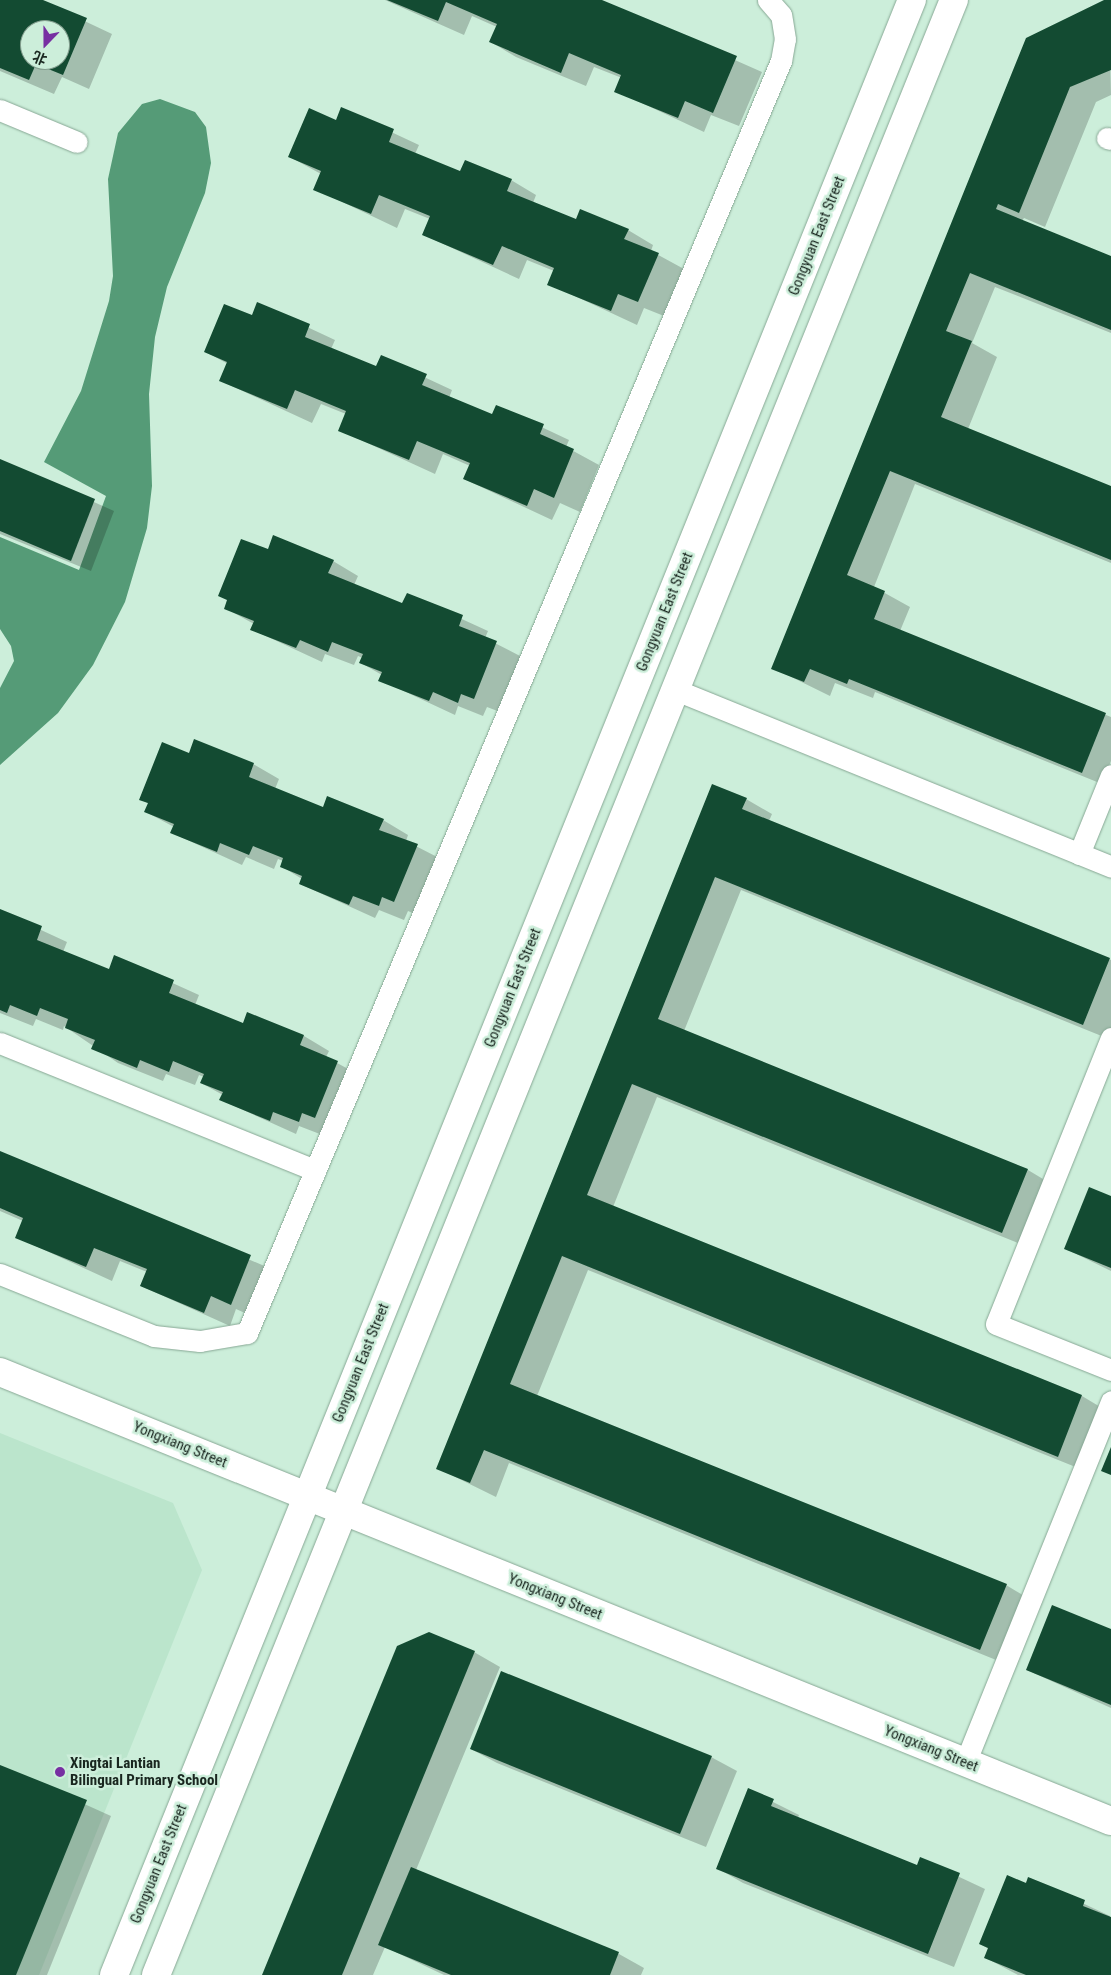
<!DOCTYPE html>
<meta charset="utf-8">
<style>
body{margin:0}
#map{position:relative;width:1111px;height:1975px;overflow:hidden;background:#cceeda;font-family:"Roboto Condensed","Noto Sans SC",sans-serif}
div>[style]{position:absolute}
.built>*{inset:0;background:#bbe5cc}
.water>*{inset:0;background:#559b77}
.shadow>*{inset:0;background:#0003}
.building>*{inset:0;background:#134b32}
.roads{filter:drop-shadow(0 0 1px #87a794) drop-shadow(0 0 1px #87a794)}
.service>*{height:21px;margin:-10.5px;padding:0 10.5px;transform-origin:10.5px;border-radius:10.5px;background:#fff}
.tertiary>*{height:28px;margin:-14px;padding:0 14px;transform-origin:14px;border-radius:14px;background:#fff}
.dots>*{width:14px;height:14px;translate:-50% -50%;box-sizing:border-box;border:2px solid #cceeda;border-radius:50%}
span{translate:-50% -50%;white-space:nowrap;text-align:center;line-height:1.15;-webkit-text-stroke:5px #cceeda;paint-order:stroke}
.street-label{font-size:15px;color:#19261f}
.poi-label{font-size:15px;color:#19261f;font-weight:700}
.left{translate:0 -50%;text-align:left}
.north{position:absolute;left:20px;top:20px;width:50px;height:50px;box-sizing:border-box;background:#cceeda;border:1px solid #849e8f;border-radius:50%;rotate:202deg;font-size:14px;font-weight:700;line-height:20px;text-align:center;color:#19261f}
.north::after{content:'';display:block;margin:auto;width:18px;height:22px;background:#772fa2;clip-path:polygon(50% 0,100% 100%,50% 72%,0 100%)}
</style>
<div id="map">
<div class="built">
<div style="clip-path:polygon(0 1433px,173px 1503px,202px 1570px,39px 1975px,0 1975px)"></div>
</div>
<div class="water">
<div style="clip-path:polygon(160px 99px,195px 112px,206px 127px,211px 163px,205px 193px,167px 287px,155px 337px,149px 394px,152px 486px,147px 528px,125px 602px,93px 665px,58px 713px,0 765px,0 688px,14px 661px,11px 646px,0 629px,0 537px,79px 570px,106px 496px,44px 462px,81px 391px,109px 301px,113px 276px,108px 179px,118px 133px,142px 104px)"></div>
</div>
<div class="shadow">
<div style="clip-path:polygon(evenodd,0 0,40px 0,112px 34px,89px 89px,62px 77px,54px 94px,0 71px,0 0,30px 30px,60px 30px,60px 60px,30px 60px,30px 30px)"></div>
<div style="clip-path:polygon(385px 0,599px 0,762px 72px,739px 126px,711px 115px,704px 132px,616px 91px,622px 78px,594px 67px,586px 86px,516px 57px,491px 42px,497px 27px,472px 16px,464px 35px)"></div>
<div style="clip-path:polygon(1109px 0,1111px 95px,1096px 102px,1045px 227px,1024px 218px,1022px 221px,1111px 257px,1111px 333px,995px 287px,972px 343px,997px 357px,968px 429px,1111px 487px,1111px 563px,915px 484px,874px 587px,910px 607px,900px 631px,1111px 717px,1111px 761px,1102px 784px,875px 692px,873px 698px,835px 683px,830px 696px,773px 668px,1027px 39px)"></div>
<div style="clip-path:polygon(342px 109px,419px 145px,415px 154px,461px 173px,511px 180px,536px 195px,533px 203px,577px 221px,628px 230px,653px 245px,651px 251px,684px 269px,664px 316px,644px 308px,637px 325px,549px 284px,554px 271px,527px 260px,519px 279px,424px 235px,430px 219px,405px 209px,397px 228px,315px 189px,321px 174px,290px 157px,337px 121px)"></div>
<div style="clip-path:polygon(258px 304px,335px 340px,331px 349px,377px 368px,381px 357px,452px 390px,449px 398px,493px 416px,497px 406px,569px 440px,566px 447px,599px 465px,580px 512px,560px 503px,552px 520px,464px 479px,470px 466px,443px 454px,435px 474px,339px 430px,346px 414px,321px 404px,312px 423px,221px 381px,228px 364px,206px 352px,252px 316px)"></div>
<div style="clip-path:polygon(0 460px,114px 511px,91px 571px,0 534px)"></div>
<div style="clip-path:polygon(269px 550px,333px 561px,358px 576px,354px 585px,403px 605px,407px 594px,488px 631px,485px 638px,522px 657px,500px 712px,487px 707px,483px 716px,458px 706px,455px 715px,380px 680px,382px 675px,361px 663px,363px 658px,358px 656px,354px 665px,325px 654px,322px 662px,251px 629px,254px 624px,225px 608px)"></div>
<div style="clip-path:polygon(189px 755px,253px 764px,279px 779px,275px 789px,323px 808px,383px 820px,408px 835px,406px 841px,443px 860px,420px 916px,408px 911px,404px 920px,379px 910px,375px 918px,300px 884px,302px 879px,281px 866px,283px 861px,278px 859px,274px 869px,246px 857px,242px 865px,172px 833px,174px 827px,146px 812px,149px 804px,140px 799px)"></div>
<div style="clip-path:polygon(746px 799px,772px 814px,769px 821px,1111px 960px,1111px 1033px,1109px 1039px,741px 890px,684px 1031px,1028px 1170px,1053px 1185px,1028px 1247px,657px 1097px,613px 1207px,1082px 1396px,1107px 1411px,1083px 1470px,588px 1270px,537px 1396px,1006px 1585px,1031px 1600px,1006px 1664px,509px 1463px,496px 1497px,437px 1468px)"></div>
<div style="clip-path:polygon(0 911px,67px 942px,63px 952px,109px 970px,115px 957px,199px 995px,195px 1005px,244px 1024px,248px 1014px,304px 1036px,329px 1051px,326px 1057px,363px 1077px,325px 1136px,299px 1126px,296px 1134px,221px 1100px,223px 1095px,201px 1083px,204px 1077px,199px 1075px,195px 1085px,166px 1074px,163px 1081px,118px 1063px,64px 1026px,63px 1030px,36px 1019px,33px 1026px,0 1013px)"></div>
<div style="clip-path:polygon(0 1152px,276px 1271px,256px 1318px,236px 1309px,230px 1326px,141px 1286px,147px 1272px,120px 1261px,112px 1281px,16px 1237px,23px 1221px,0 1211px)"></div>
<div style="clip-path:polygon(1111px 1198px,1111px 1271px,1066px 1249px)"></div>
<div style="clip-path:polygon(1111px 1630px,1111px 1708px,1027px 1670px)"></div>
<div style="clip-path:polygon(474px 1652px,500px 1667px,416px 1870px,619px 1954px,644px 1968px,641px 1975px,444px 1975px,385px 1947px,373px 1975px,263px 1975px)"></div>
<div style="clip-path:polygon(471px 1749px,711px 1757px,737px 1771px,706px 1847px,497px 1763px)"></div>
<div style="clip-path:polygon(0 1766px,111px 1816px,47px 1975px,0 1975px)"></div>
<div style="clip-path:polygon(749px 1790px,799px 1815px,798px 1818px,918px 1867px,921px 1859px,985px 1889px,954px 1967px,743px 1883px,717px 1868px)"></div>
<div style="clip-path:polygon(1029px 1878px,1110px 1916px,1111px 1975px,1018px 1975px,986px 1958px,989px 1949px,980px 1944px)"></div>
</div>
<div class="building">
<div style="clip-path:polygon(evenodd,0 0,43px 0,87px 18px,63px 75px,36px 64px,29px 80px,0 68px,0 0,30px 30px,60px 30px,60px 60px,30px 60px,30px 30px)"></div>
<div style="clip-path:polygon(387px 0,602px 0,737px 56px,713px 113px,685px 101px,678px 118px,614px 92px,621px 75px,569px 53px,561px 73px,489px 42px,497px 24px,446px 2px,438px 21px)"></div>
<div style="clip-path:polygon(1104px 0,1111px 0,1111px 70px,1070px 87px,1019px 213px,998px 204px,996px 209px,1111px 256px,1111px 330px,970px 273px,946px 331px,972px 341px,941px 417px,1111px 486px,1111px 560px,890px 471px,847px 575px,885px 591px,874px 619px,1106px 713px,1082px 773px,849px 679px,847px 684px,810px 669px,804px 682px,771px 669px,1026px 38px)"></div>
<div style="clip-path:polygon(341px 107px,394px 129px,389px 142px,460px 171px,465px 160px,512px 179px,507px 191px,576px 219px,580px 209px,629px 229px,624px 239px,659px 253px,638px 302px,618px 294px,611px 311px,547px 285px,554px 268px,502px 246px,493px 265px,422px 235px,430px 216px,379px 195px,371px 214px,313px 190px,321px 171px,288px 157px,309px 108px,336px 120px)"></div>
<div style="clip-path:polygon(257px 302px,310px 324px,305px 337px,376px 366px,381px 355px,427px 374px,422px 385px,492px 414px,496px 405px,544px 424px,540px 434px,574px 449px,554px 498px,534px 489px,527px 506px,463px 479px,470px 463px,417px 441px,409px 460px,338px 431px,346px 411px,295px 390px,287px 409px,219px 381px,227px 362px,204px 352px,224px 304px,252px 315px)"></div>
<div style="clip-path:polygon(0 459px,95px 499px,71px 561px,0 531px)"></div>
<div style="clip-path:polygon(273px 535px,334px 560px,328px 573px,402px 603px,407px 593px,463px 615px,459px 626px,497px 641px,474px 699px,461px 694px,458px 703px,433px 692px,429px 701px,378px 681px,382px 672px,359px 663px,363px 654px,332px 642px,328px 652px,300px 640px,296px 648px,250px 630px,254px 621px,224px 609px,227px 600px,218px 596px,241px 539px,268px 549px)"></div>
<div style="clip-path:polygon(194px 739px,254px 763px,249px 777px,323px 807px,327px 796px,384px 819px,379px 830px,418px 844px,394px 902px,382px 897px,379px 906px,353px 896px,349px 905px,299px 884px,302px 876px,280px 867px,283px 858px,253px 846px,249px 855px,220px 843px,217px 852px,170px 833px,174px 824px,144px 812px,148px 803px,139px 800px,162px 742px,189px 753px)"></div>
<div style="clip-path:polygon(712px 784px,747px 798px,742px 809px,1110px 958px,1083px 1025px,715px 877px,658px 1019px,1028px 1169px,1002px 1233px,632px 1084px,587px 1195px,1082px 1395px,1058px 1457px,562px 1256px,510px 1384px,1007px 1584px,980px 1650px,484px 1450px,470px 1483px,436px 1469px)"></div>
<div style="clip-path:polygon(0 909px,42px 926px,37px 940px,109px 969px,114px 955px,174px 980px,169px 993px,243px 1023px,247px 1012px,304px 1035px,300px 1045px,338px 1061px,315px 1118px,302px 1113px,299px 1122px,273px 1112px,270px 1121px,219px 1100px,223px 1092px,200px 1083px,204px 1074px,173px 1061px,169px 1072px,140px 1060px,137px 1068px,91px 1049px,95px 1040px,65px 1028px,68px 1019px,40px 1008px,37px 1016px,10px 1005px,7px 1013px,0 1010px)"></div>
<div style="clip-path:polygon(0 1151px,251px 1255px,231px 1305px,211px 1296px,204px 1313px,140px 1286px,147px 1269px,94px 1248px,86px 1267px,15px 1238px,23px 1218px,0 1208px)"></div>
<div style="clip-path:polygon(1089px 1187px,1111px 1196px,1111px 1268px,1064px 1249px)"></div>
<div style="clip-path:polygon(1111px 1447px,1111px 1475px,1101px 1471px)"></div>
<div style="clip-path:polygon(1052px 1605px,1111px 1629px,1111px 1705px,1026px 1670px)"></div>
<div style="clip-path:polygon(429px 1632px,475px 1651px,342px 1975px,262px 1975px,397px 1646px)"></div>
<div style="clip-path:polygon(501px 1671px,712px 1756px,680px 1834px,470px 1749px)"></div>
<div style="clip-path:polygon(0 1765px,87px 1800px,16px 1975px,0 1975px)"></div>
<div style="clip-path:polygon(748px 1788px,774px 1799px,771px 1806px,917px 1865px,920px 1857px,960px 1873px,928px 1954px,716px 1869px)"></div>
<div style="clip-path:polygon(411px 1867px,619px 1952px,610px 1975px,451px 1975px,378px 1945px)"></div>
<div style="clip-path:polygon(1007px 1875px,1026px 1883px,1028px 1877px,1085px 1900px,1083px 1906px,1111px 1917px,1111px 1975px,1026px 1975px,984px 1958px,988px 1948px,979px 1944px)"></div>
</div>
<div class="roads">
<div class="service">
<div style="left:0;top:110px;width:83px;rotate:22.6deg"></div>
<div style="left:1107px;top:138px;width:4px;rotate:14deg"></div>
<div style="left:676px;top:690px;width:470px;rotate:22.1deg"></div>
<div style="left:1079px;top:854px;width:85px;rotate:-67.9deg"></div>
<div style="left:1111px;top:1038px;width:308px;rotate:111.9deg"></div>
<div style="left:996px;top:1324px;width:124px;rotate:21.8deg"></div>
<div style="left:0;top:1043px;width:340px;rotate:22deg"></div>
<div style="left:0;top:1274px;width:166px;rotate:21.9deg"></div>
<div style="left:154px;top:1336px;width:46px;rotate:6.2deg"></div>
<div style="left:200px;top:1341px;width:48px;rotate:-9.7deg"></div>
<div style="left:247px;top:1333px;width:1380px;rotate:-67.23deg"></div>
<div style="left:781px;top:61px;width:22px;rotate:-80deg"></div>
<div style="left:785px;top:39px;width:24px;rotate:-99deg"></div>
<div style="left:781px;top:15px;width:20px;rotate:-131deg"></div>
<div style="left:965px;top:1763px;width:390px;rotate:-68deg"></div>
</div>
<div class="tertiary">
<div style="left:0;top:1372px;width:1198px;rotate:22.01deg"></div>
<div style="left:114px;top:1975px;width:2130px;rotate:-68deg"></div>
<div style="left:156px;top:1975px;width:2130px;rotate:-68deg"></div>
</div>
</div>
<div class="dots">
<div style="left:60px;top:1772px;background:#772fa2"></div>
</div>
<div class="street-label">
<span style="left:817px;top:236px;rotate:-68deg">Gongyuan East Street</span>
<span style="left:665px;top:612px;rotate:-68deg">Gongyuan East Street</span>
<span style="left:513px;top:988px;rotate:-68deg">Gongyuan East Street</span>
<span style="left:361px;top:1363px;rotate:-68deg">Gongyuan East Street</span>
<span style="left:180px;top:1445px;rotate:22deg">Yongxiang Street</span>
<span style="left:555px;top:1597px;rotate:22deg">Yongxiang Street</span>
<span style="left:931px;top:1749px;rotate:22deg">Yongxiang Street</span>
<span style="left:159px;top:1864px;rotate:-68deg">Gongyuan East Street</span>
</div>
<div class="poi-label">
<span class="left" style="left:70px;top:1772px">Xingtai Lantian<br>Bilingual Primary School</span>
</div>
<div class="north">北</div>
</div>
